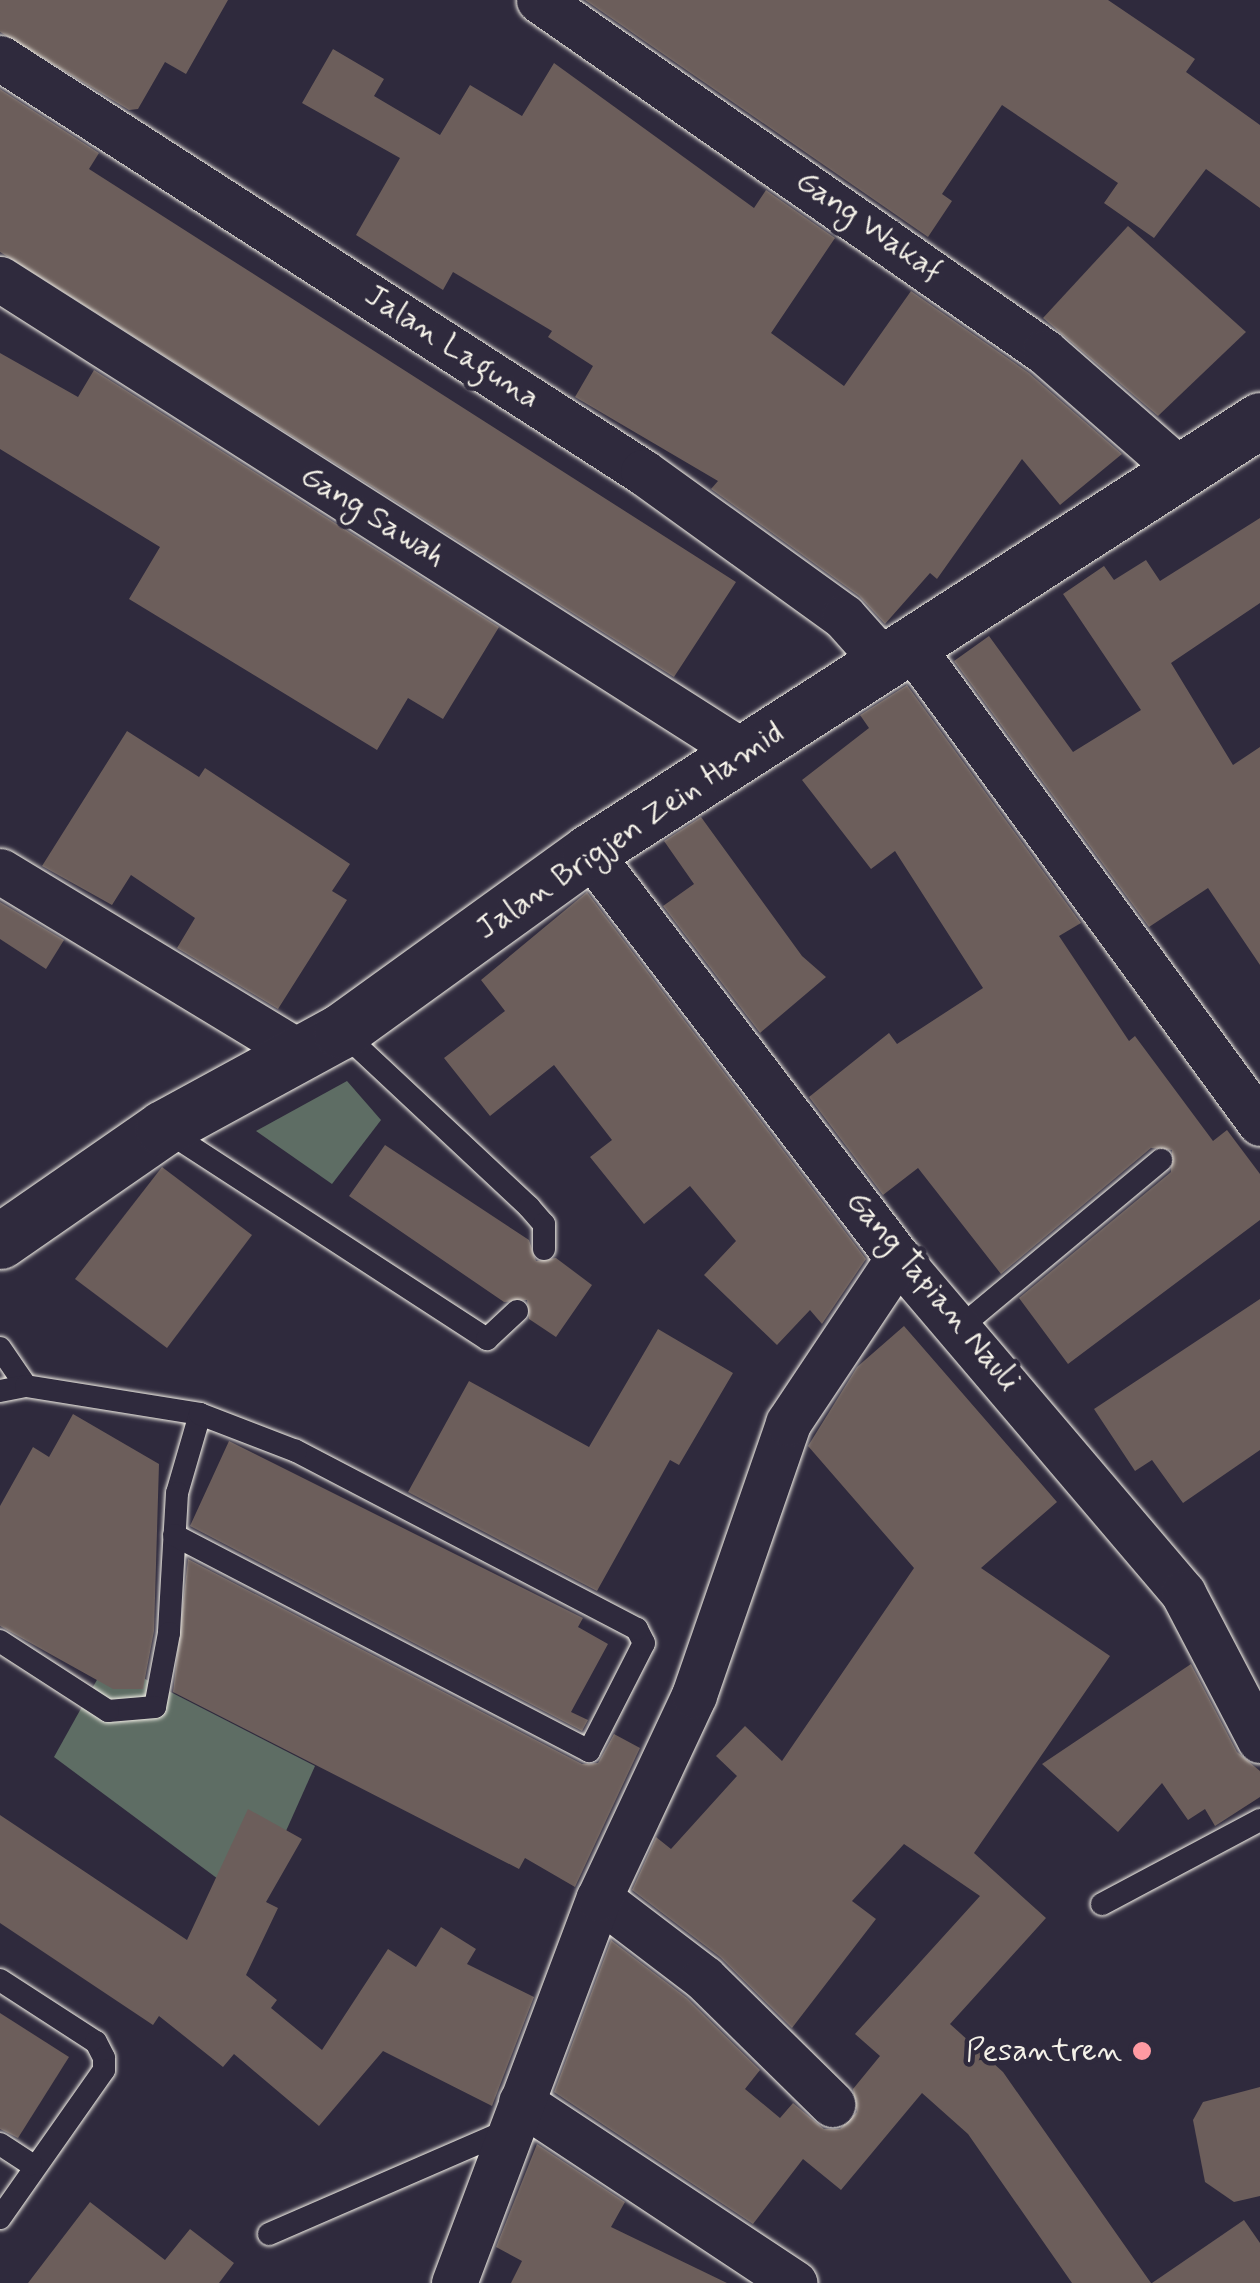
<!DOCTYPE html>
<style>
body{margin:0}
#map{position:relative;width:1260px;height:2283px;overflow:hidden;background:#2f2a3d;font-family:Mynerve,sans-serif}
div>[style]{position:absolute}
.green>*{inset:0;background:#5e6d64}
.building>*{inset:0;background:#6c5e5b}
.roads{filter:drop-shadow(0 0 2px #f4f1e8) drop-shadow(0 0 2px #f4f1e8)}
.service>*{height:22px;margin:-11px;padding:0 11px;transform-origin:11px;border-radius:11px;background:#2f2a3d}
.minor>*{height:45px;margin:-22.5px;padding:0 22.5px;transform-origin:22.5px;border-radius:22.5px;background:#2f2a3d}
.primary>*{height:55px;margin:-27.5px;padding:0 27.5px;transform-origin:27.5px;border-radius:27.5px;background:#2f2a3d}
.dots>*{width:28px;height:28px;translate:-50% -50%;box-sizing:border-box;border:5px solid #2f2a3d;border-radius:50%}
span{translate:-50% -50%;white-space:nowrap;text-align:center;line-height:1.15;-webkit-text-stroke:9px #2f2a3d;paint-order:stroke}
.street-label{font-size:32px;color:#f4f1e8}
.poi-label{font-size:32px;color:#f4f1e8}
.right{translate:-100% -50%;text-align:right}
</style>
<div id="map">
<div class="green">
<div style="clip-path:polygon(347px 1081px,381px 1120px,332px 1184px,256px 1131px)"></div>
<div style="clip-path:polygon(108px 1660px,315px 1766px,253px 1905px,54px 1757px)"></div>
</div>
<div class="building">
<div style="clip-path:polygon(0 0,228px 0,186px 74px,165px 62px,138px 109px,129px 110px,0 32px)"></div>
<div style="clip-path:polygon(585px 0,1108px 0,1195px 59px,1186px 72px,1260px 125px,1260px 208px,1206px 169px,1154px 238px,1104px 203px,1118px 183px,1002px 105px,942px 194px,952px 201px,928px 237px)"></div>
<div style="clip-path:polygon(333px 49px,384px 79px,374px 96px,440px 135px,470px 85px,522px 116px,554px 63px,754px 208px,766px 190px,835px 238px,771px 333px,844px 386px,911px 291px,1029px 373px,1122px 454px,1060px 505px,1022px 459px,937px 579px,930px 573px,885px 624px,859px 596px,711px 489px,718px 481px,575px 397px,593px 366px,548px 337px,552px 331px,453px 272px,443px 290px,356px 235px,400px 158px,302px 103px)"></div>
<div style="clip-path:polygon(0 89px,99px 153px,89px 169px,736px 582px,674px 677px,0 252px)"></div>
<div style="clip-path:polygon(1128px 226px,1246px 332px,1158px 416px,1043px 318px)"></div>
<div style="clip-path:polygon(0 353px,78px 397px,94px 370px,499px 627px,443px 719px,408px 698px,377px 750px,129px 599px,160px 547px,0 449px)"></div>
<div style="clip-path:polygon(1260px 518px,1260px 603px,1171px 663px,1233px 765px,1260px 747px,1260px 965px,1208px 888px,1149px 927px,954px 661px,989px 636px,1073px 752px,1141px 710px,1063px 594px,1104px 566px,1114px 580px,1146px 560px,1160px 581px)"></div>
<div style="clip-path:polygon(907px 685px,1081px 923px,1059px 936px,1129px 1041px,1135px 1036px,1213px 1141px,1227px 1130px,1260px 1174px,1260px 1220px,1068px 1364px,1019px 1298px,1171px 1172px,1172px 1150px,1151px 1148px,1001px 1274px,918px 1168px,883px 1195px,809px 1097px,889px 1033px,897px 1044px,983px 988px,895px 851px,871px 869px,802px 780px,869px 728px,860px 715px)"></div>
<div style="clip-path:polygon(127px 731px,199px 777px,205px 768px,350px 864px,332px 891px,347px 900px,278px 1009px,177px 948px,195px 918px,131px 875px,112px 905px,42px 866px)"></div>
<div style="clip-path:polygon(701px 817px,802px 956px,826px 977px,760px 1033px,663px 906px,694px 884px,664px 841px)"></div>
<div style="clip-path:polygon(587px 892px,866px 1259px,822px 1324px,810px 1310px,777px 1345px,704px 1275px,736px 1241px,690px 1186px,644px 1224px,590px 1157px,612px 1140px,554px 1065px,490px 1116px,444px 1058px,505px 1011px,481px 980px)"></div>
<div style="clip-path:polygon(0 902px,64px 940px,46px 969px,0 939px)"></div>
<div style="clip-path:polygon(385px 1145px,529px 1240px,536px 1261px,556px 1258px,592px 1285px,556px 1337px,529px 1319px,527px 1300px,504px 1302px,349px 1196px)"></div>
<div style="clip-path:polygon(162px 1167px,252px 1235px,167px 1348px,75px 1279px)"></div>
<div style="clip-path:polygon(1260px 1299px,1260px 1450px,1183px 1503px,1152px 1460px,1135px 1471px,1094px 1409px)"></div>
<div style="clip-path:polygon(904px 1326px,1057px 1502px,981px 1568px,1110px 1656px,974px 1853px,1046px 1918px,950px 2024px,1003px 2072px,1151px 2283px,1072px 2283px,968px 2134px,922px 2093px,841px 2190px,803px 2159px,753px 2224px,554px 2092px,611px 1940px,687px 1998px,760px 2070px,745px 2089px,780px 2118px,793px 2103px,824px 2129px,840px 2129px,857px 2112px,853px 2089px,880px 2056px,855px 2034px,980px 1896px,904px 1844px,852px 1901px,876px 1919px,792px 2028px,720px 1957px,632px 1890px,656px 1837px,671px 1849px,737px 1776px,716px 1756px,745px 1726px,782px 1761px,914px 1568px,808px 1446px,857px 1367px)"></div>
<div style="clip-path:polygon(658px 1329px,733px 1373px,679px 1465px,670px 1460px,597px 1591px,408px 1492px,469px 1381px,589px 1447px)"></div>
<div style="clip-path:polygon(73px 1414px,159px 1464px,154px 1631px,143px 1689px,113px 1689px,0 1626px,0 1506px,33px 1447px,49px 1457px)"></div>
<div style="clip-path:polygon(229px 1441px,583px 1618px,578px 1627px,608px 1644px,571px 1712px,588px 1720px,582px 1731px,190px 1526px)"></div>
<div style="clip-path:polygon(188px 1559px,582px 1764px,598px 1763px,614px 1734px,640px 1748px,575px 1887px,525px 1858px,519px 1869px,173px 1692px)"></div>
<div style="clip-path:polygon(1191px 1664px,1237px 1752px,1260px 1771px,1260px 1797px,1215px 1826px,1205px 1809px,1188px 1820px,1162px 1783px,1118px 1832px,1042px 1764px)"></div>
<div style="clip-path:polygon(248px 1809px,302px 1839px,266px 1902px,278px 1908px,246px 1975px,277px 2000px,271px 2008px,322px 2050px,388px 1949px,416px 1967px,441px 1927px,476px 1949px,467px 1964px,534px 1997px,492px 2106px,383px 2051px,319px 2126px,234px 2054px,223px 2067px,159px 2016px,153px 2025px,0 1923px,0 1815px,187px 1940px)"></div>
<div style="clip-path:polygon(0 2013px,69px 2057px,18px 2138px,0 2129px)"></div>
<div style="clip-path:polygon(1260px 2087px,1260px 2196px,1234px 2202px,1205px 2182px,1193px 2120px,1203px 2102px)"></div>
<div style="clip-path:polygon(537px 2144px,625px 2202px,611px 2227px,727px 2283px,511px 2283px,522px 2261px,496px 2247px)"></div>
<div style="clip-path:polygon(90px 2202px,165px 2260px,190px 2229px,234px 2263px,219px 2283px,28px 2283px)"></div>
<div style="clip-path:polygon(1244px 2220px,1260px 2243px,1260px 2283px,1152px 2283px)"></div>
</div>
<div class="roads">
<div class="service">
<div style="left:341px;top:1031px;width:258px;rotate:43.1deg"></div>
<div style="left:529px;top:1207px;width:23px;rotate:49deg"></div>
<div style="left:544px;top:1224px;width:25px;rotate:90deg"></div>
<div style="left:165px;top:1130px;width:384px;rotate:33deg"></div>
<div style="left:487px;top:1339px;width:41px;rotate:-43deg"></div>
<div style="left:963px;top:1325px;width:258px;rotate:-39.8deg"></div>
<div style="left:0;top:1348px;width:46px;rotate:55.6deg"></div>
<div style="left:0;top:1391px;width:26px;rotate:-11deg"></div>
<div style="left:26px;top:1386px;width:176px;rotate:9.1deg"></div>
<div style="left:200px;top:1414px;width:82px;rotate:106.2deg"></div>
<div style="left:177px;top:1493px;width:140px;rotate:93.3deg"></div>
<div style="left:169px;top:1633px;width:75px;rotate:100.7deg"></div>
<div style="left:155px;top:1707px;width:47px;rotate:175.1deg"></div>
<div style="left:108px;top:1711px;width:129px;rotate:-147.1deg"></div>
<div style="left:174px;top:1535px;width:468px;rotate:27.5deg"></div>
<div style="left:589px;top:1751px;width:121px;rotate:-63deg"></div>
<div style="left:644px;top:1643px;width:16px;rotate:-117deg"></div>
<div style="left:637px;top:1629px;width:385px;rotate:-152.4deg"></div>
<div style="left:296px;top:1451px;width:103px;rotate:-158.9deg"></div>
<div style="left:1102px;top:1904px;width:179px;rotate:-28deg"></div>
<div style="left:0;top:1980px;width:114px;rotate:32.9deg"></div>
<div style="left:96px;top:2042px;width:18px;rotate:63deg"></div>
<div style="left:104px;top:2058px;width:12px;rotate:90deg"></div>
<div style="left:104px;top:2070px;width:181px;rotate:125.1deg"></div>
<div style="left:0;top:2144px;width:37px;rotate:33deg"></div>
<div style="left:269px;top:2234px;width:261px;rotate:-23.5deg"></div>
</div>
<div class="minor">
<div style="left:539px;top:0;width:616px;rotate:34.82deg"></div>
<div style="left:1045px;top:352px;width:184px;rotate:41.2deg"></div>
<div style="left:0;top:58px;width:765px;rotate:32.78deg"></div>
<div style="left:643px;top:472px;width:248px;rotate:35.8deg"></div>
<div style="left:844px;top:617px;width:62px;rotate:48.3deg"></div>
<div style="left:0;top:279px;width:883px;rotate:32.47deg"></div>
<div style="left:911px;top:646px;width:591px;rotate:53.81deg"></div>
<div style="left:589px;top:852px;width:510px;rotate:52.73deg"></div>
<div style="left:898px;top:1258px;width:440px;rotate:49.6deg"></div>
<div style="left:1183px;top:1593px;width:166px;rotate:62.4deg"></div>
<div style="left:0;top:871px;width:351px;rotate:31.2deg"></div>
<div style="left:599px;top:1898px;width:132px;rotate:37.3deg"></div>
<div style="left:704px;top:1978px;width:180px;rotate:44.5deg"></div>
<div style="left:521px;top:2102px;width:328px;rotate:33.5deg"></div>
<div style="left:454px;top:2283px;width:411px;rotate:-69.4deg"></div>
<div style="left:599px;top:1898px;width:224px;rotate:-64.9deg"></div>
<div style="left:694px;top:1695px;width:288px;rotate:-70.9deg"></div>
<div style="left:788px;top:1423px;width:198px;rotate:-56.3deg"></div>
</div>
<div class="primary">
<div style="left:0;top:1241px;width:198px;rotate:-34.7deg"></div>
<div style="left:163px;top:1128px;width:203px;rotate:-28.6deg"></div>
<div style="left:341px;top:1031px;width:306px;rotate:-35.8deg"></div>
<div style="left:589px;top:852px;width:798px;rotate:-32.77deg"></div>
</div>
</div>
<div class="dots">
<div style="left:1142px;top:2051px;background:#ff9aa2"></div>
</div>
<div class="street-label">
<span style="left:869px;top:226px;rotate:35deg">Gang Wakaf</span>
<span style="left:452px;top:347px;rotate:33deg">Jalan Laguna</span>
<span style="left:373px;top:516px;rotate:32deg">Gang Sawah</span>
<span style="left:630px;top:831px;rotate:-34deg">Jalan Brigjen Zein Hamid</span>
<span style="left:933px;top:1291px;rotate:50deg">Gang Tapian Nauli</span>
</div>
<div class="poi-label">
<span class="right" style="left:1122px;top:2051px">Pesantren</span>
</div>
</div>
